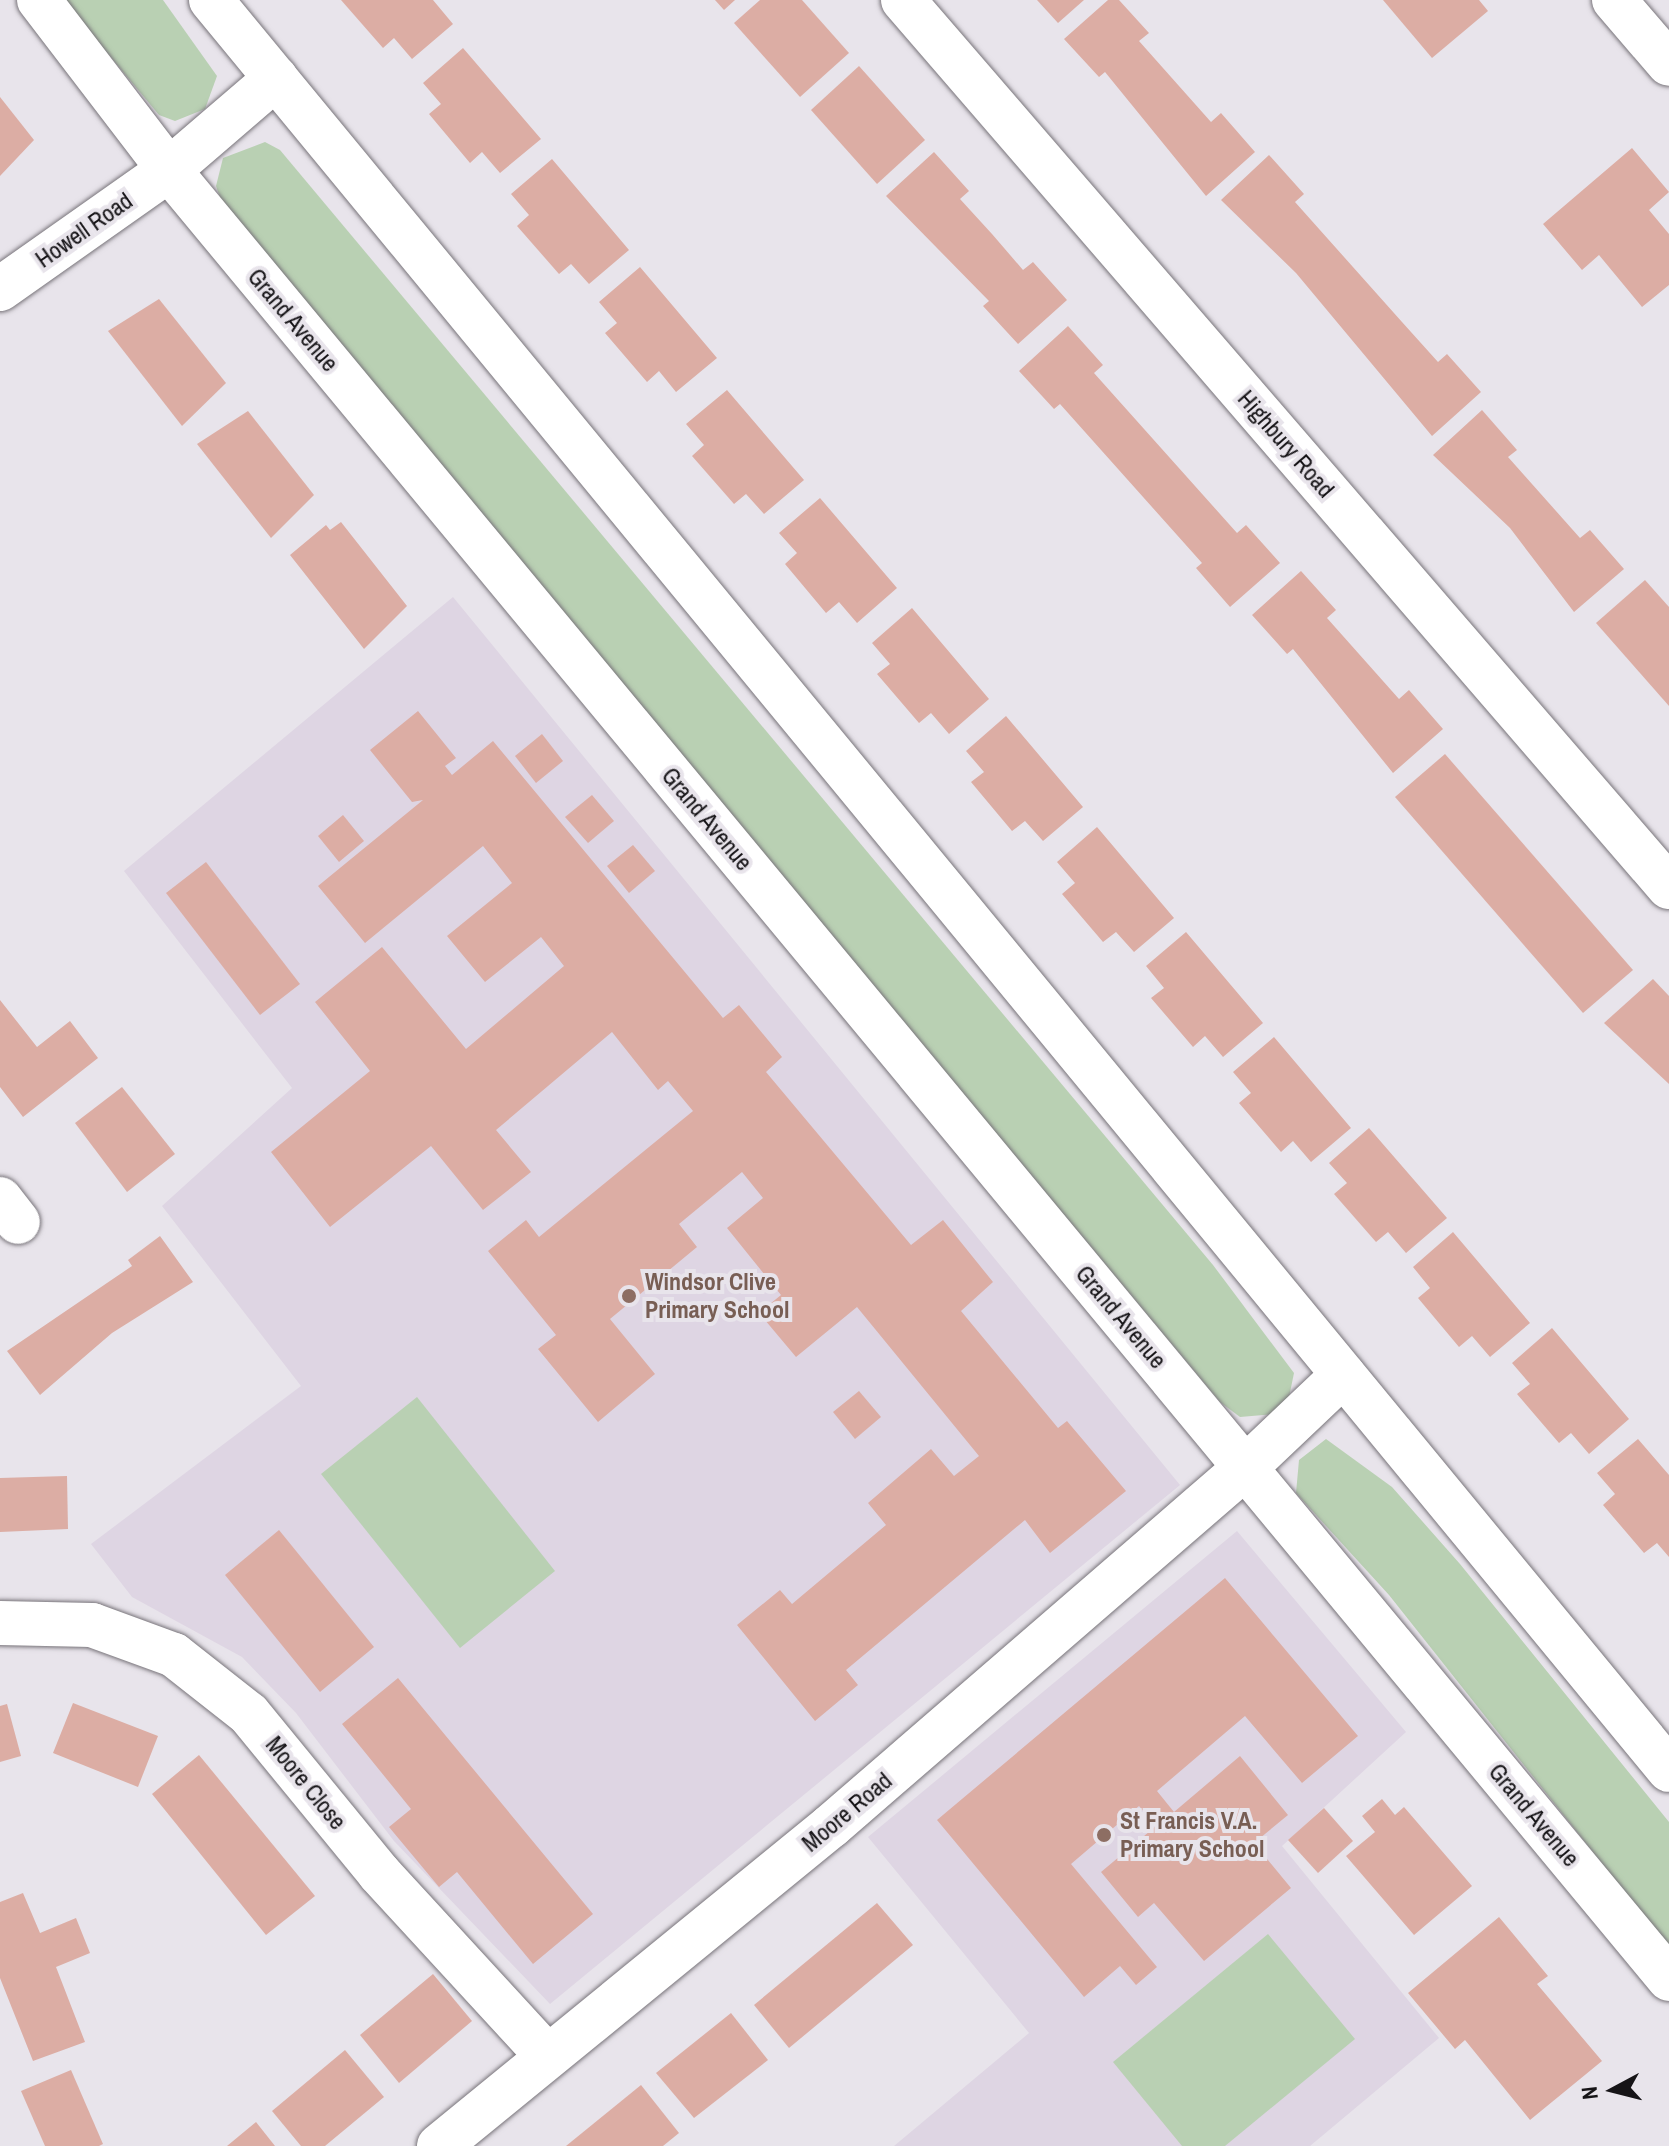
<!DOCTYPE html>
<style>
body{margin:0}
#map{position:relative;width:1669px;height:2146px;overflow:hidden;background:#e8e4eb;font-family:"Archivo Narrow",sans-serif}
div>[style]{position:absolute}
.built>*{inset:0;background:#ded5e3}
.green>*{inset:0;background:#b9d0b3}
.building>*{inset:0;background:#dcada4}
.roads{filter:drop-shadow(0 0 2px #78747a) drop-shadow(0 0 2px #78747a)}
.minor>*{height:44px;margin:-22px;padding:0 22px;transform-origin:22px;border-radius:22px;background:#fff}
.tertiary>*{height:44px;margin:-22px;padding:0 22px;transform-origin:22px;border-radius:22px;background:#fff}
.dots>*{width:22px;height:22px;translate:-50% -50%;box-sizing:border-box;border:4px solid #e8e4eb;border-radius:50%}
span{translate:-50% -50%;white-space:nowrap;text-align:center;line-height:1.15;-webkit-text-stroke:8px #e8e4eb;paint-order:stroke}
.street-label{font-size:24px;color:#161417}
.education-label{font-size:24px;color:#785e54;font-weight:700}
.left{translate:0 -50%;text-align:left}
.north{position:absolute;left:1573px;top:2050px;width:80px;height:80px;-webkit-text-stroke:6px #e8e4eb;paint-order:stroke;rotate:263deg;font-size:22px;font-weight:700;line-height:32px;text-align:center;color:#161417}
.north::after{content:'';display:block;margin:auto;width:28px;height:36px;background:#161417;clip-path:polygon(50% 0,100% 100%,50% 72%,0 100%)}
</style>
<div id="map">
<div class="built">
<div style="clip-path:polygon(453px 597px,1180px 1485px,550px 2004px,394px 1841px,296px 1713px,242px 1657px,132px 1597px,91px 1544px,301px 1386px,162px 1206px,292px 1088px,124px 871px)"></div>
<div style="clip-path:polygon(1237px 1531px,1406px 1732px,1282px 1846px,1439px 2038px,1310px 2146px,894px 2146px,1029px 2033px,868px 1837px)"></div>
</div>
<div class="green">
<div style="clip-path:polygon(63px 0,163px 0,217px 76px,205px 109px,175px 121px,159px 115px)"></div>
<div style="clip-path:polygon(265px 142px,280px 150px,1213px 1265px,1294px 1373px,1288px 1402px,1274px 1414px,1240px 1417px,1220px 1402px,223px 206px,216px 186px,223px 158px)"></div>
<div style="clip-path:polygon(417px 1397px,555px 1571px,460px 1648px,321px 1474px)"></div>
<div style="clip-path:polygon(1326px 1439px,1392px 1487px,1460px 1564px,1669px 1822px,1669px 1948px,1389px 1595px,1296px 1493px,1299px 1460px)"></div>
<div style="clip-path:polygon(1268px 1934px,1355px 2039px,1225px 2146px,1182px 2146px,1113px 2062px)"></div>
</div>
<div class="building">
<div style="clip-path:polygon(341px 0,433px 0,453px 24px,412px 59px,394px 38px,383px 48px)"></div>
<div style="clip-path:polygon(715px 0,735px 0,724px 10px)"></div>
<div style="clip-path:polygon(760px 0,802px 0,849px 53px,800px 97px,734px 23px)"></div>
<div style="clip-path:polygon(1037px 0,1084px 0,1058px 23px)"></div>
<div style="clip-path:polygon(1108px 0,1119px 0,1149px 33px,1139px 41px,1211px 122px,1221px 113px,1255px 152px,1206px 196px,1105px 72px,1099px 77px,1064px 39px)"></div>
<div style="clip-path:polygon(1383px 0,1479px 0,1488px 11px,1432px 58px)"></div>
<div style="clip-path:polygon(463px 48px,541px 139px,500px 173px,482px 152px,470px 163px,429px 114px,441px 104px,423px 83px)"></div>
<div style="clip-path:polygon(859px 66px,925px 140px,877px 184px,811px 110px)"></div>
<div style="clip-path:polygon(0 97px,34px 140px,0 176px)"></div>
<div style="clip-path:polygon(1632px 148px,1669px 192px,1649px 210px,1669px 234px,1669px 285px,1642px 307px,1599px 255px,1582px 270px,1543px 224px)"></div>
<div style="clip-path:polygon(934px 152px,969px 191px,960px 199px,992px 234px,1023px 270px,1033px 262px,1067px 300px,1018px 344px,983px 306px,989px 301px,886px 196px)"></div>
<div style="clip-path:polygon(1269px 155px,1304px 194px,1295px 202px,1402px 322px,1438px 362px,1447px 354px,1481px 392px,1432px 436px,1296px 273px,1221px 200px)"></div>
<div style="clip-path:polygon(552px 159px,629px 250px,589px 284px,571px 264px,559px 274px,517px 226px,529px 215px,511px 194px)"></div>
<div style="clip-path:polygon(640px 267px,717px 358px,676px 392px,659px 371px,647px 382px,605px 333px,617px 323px,599px 302px)"></div>
<div style="clip-path:polygon(159px 299px,226px 383px,182px 426px,108px 331px)"></div>
<div style="clip-path:polygon(1068px 326px,1103px 365px,1094px 373px,1237px 533px,1246px 525px,1280px 563px,1230px 607px,1196px 568px,1202px 563px,1060px 404px,1054px 409px,1019px 371px)"></div>
<div style="clip-path:polygon(727px 390px,804px 480px,764px 514px,746px 494px,734px 504px,692px 456px,704px 445px,686px 424px)"></div>
<div style="clip-path:polygon(1482px 410px,1517px 450px,1508px 457px,1580px 538px,1590px 530px,1624px 569px,1574px 612px,1510px 528px,1433px 455px)"></div>
<div style="clip-path:polygon(248px 411px,314px 495px,271px 538px,197px 444px)"></div>
<div style="clip-path:polygon(820px 498px,897px 588px,857px 623px,839px 602px,826px 613px,785px 564px,797px 553px,779px 533px)"></div>
<div style="clip-path:polygon(341px 522px,407px 606px,364px 649px,290px 555px,326px 525px,330px 530px)"></div>
<div style="clip-path:polygon(1301px 571px,1336px 610px,1327px 618px,1399px 699px,1409px 690px,1443px 729px,1393px 773px,1293px 649px,1287px 654px,1252px 615px)"></div>
<div style="clip-path:polygon(1645px 580px,1669px 607px,1669px 706px,1596px 623px)"></div>
<div style="clip-path:polygon(912px 608px,989px 699px,949px 734px,931px 713px,919px 723px,877px 674px,890px 664px,872px 643px)"></div>
<div style="clip-path:polygon(418px 711px,456px 758px,445px 766px,452px 775px,493px 741px,723px 1018px,739px 1005px,782px 1057px,766px 1072px,911px 1245px,943px 1220px,993px 1282px,961px 1311px,1058px 1428px,1067px 1421px,1126px 1491px,1050px 1553px,1025px 1520px,846px 1670px,858px 1685px,815px 1721px,737px 1625px,780px 1590px,792px 1604px,886px 1525px,868px 1503px,931px 1449px,954px 1476px,979px 1456px,857px 1307px,796px 1357px,759px 1313px,781px 1295px,727px 1228px,763px 1198px,742px 1172px,679px 1224px,697px 1247px,610px 1319px,655px 1374px,598px 1422px,538px 1349px,556px 1335px,488px 1251px,526px 1220px,539px 1237px,693px 1111px,668px 1081px,658px 1090px,612px 1032px,496px 1130px,531px 1172px,483px 1210px,431px 1146px,330px 1227px,271px 1152px,370px 1071px,315px 1002px,382px 947px,466px 1049px,564px 966px,541px 937px,485px 982px,447px 936px,512px 883px,483px 846px,365px 943px,318px 886px,423px 800px,412px 802px,370px 750px)"></div>
<div style="clip-path:polygon(1006px 716px,1083px 807px,1043px 841px,1025px 821px,1012px 831px,971px 782px,984px 772px,966px 751px)"></div>
<div style="clip-path:polygon(542px 734px,563px 761px,536px 783px,515px 756px)"></div>
<div style="clip-path:polygon(1445px 754px,1633px 970px,1583px 1013px,1395px 797px)"></div>
<div style="clip-path:polygon(592px 795px,614px 821px,588px 843px,565px 817px)"></div>
<div style="clip-path:polygon(343px 815px,364px 841px,339px 862px,318px 836px)"></div>
<div style="clip-path:polygon(1097px 827px,1174px 918px,1134px 952px,1116px 932px,1103px 942px,1062px 894px,1075px 883px,1057px 862px)"></div>
<div style="clip-path:polygon(633px 845px,655px 871px,629px 893px,607px 866px)"></div>
<div style="clip-path:polygon(206px 862px,300px 984px,260px 1015px,166px 893px)"></div>
<div style="clip-path:polygon(1186px 932px,1263px 1023px,1223px 1057px,1205px 1036px,1193px 1047px,1151px 998px,1164px 988px,1146px 966px)"></div>
<div style="clip-path:polygon(1653px 979px,1669px 996px,1669px 1084px,1604px 1023px)"></div>
<div style="clip-path:polygon(0 1000px,37px 1047px,70px 1021px,98px 1058px,23px 1117px,0 1087px)"></div>
<div style="clip-path:polygon(1274px 1037px,1351px 1128px,1311px 1162px,1293px 1141px,1281px 1152px,1239px 1103px,1251px 1093px,1233px 1072px)"></div>
<div style="clip-path:polygon(122px 1087px,175px 1154px,127px 1192px,75px 1123px)"></div>
<div style="clip-path:polygon(1369px 1128px,1447px 1218px,1406px 1253px,1388px 1232px,1376px 1242px,1334px 1194px,1347px 1183px,1329px 1163px)"></div>
<div style="clip-path:polygon(1453px 1232px,1530px 1323px,1490px 1357px,1472px 1336px,1459px 1347px,1418px 1298px,1430px 1288px,1413px 1267px)"></div>
<div style="clip-path:polygon(160px 1236px,193px 1282px,112px 1333px,40px 1395px,7px 1351px,132px 1266px,128px 1260px)"></div>
<div style="clip-path:polygon(1552px 1328px,1629px 1419px,1589px 1454px,1571px 1433px,1559px 1443px,1517px 1394px,1530px 1384px,1512px 1363px)"></div>
<div style="clip-path:polygon(859px 1391px,881px 1417px,855px 1439px,833px 1412px)"></div>
<div style="clip-path:polygon(1638px 1439px,1669px 1475px,1669px 1557px,1657px 1543px,1644px 1553px,1603px 1505px,1615px 1494px,1597px 1473px)"></div>
<div style="clip-path:polygon(67px 1476px,68px 1529px,0 1532px,0 1478px)"></div>
<div style="clip-path:polygon(279px 1530px,374px 1647px,320px 1692px,225px 1575px)"></div>
<div style="clip-path:polygon(1225px 1578px,1358px 1736px,1302px 1783px,1245px 1716px,1157px 1791px,1174px 1812px,1240px 1756px,1288px 1815px,1254px 1843px,1291px 1888px,1204px 1961px,1154px 1903px,1138px 1917px,1101px 1872px,1156px 1826px,1139px 1806px,1071px 1864px,1157px 1967px,1136px 1985px,1120px 1966px,1084px 1997px,937px 1820px)"></div>
<div style="clip-path:polygon(398px 1678px,593px 1914px,533px 1964px,457px 1872px,439px 1887px,389px 1827px,411px 1809px,342px 1724px)"></div>
<div style="clip-path:polygon(73px 1703px,158px 1736px,138px 1787px,53px 1753px)"></div>
<div style="clip-path:polygon(7px 1704px,21px 1756px,0 1762px,0 1706px)"></div>
<div style="clip-path:polygon(199px 1755px,315px 1896px,266px 1935px,152px 1794px)"></div>
<div style="clip-path:polygon(1382px 1799px,1395px 1815px,1404px 1807px,1472px 1886px,1414px 1935px,1346px 1856px,1375px 1832px,1362px 1816px)"></div>
<div style="clip-path:polygon(1324px 1808px,1353px 1841px,1318px 1873px,1288px 1840px)"></div>
<div style="clip-path:polygon(23px 1893px,40px 1933px,76px 1918px,90px 1953px,56px 1967px,85px 2042px,33px 2061px,0 1978px,0 1902px)"></div>
<div style="clip-path:polygon(877px 1903px,913px 1945px,789px 2048px,754px 2005px)"></div>
<div style="clip-path:polygon(1499px 1917px,1548px 1976px,1537px 1984px,1602px 2061px,1530px 2120px,1465px 2040px,1455px 2049px,1408px 1993px)"></div>
<div style="clip-path:polygon(433px 1974px,472px 2021px,399px 2083px,360px 2035px)"></div>
<div style="clip-path:polygon(731px 2013px,768px 2060px,694px 2118px,656px 2073px)"></div>
<div style="clip-path:polygon(345px 2050px,384px 2097px,325px 2146px,301px 2146px,272px 2111px)"></div>
<div style="clip-path:polygon(71px 2070px,103px 2144px,99px 2146px,45px 2146px,21px 2091px)"></div>
<div style="clip-path:polygon(641px 2085px,679px 2133px,663px 2146px,566px 2146px)"></div>
<div style="clip-path:polygon(256px 2122px,275px 2146px,227px 2146px)"></div>
</div>
<div class="roads">
<div class="minor">
<div style="left:903px;top:0;width:1172px;rotate:49.19deg"></div>
<div style="left:1614px;top:0;width:84px;rotate:49.3deg"></div>
<div style="left:0;top:289px;width:207px;rotate:-35.2deg"></div>
<div style="left:0;top:1199px;width:29px;rotate:52deg"></div>
<div style="left:0;top:1623px;width:92px;rotate:1.2deg"></div>
<div style="left:92px;top:1625px;width:87px;rotate:20.1deg"></div>
<div style="left:174px;top:1655px;width:95px;rotate:38.2deg"></div>
<div style="left:249px;top:1714px;width:205px;rotate:50.7deg"></div>
<div style="left:379px;top:1873px;width:248px;rotate:47.4deg"></div>
<div style="left:439px;top:2146px;width:506px;rotate:-39.23deg"></div>
<div style="left:831px;top:1826px;width:549px;rotate:-40.86deg"></div>
</div>
<div class="tertiary">
<div style="left:39px;top:0;width:214px;rotate:52.6deg"></div>
<div style="left:169px;top:170px;width:2350px;rotate:50.33deg"></div>
<div style="left:211px;top:0;width:2293px;rotate:50.52deg"></div>
<div style="left:169px;top:170px;width:141px;rotate:-40.7deg"></div>
<div style="left:1246px;top:1467px;width:134px;rotate:-43.5deg"></div>
</div>
</div>
<div class="dots">
<div style="left:629px;top:1296px;background:#8d6e63"></div>
<div style="left:1104px;top:1835px;background:#8d6e63"></div>
</div>
<div class="street-label">
<span style="left:84px;top:230px;rotate:-35deg">Howell Road</span>
<span style="left:293px;top:320px;rotate:50deg">Grand Avenue</span>
<span style="left:1286px;top:444px;rotate:49deg">Highbury Road</span>
<span style="left:707px;top:819px;rotate:50deg">Grand Avenue</span>
<span style="left:1121px;top:1317px;rotate:50deg">Grand Avenue</span>
<span style="left:306px;top:1783px;rotate:51deg">Moore Close</span>
<span style="left:847px;top:1812px;rotate:-40deg">Moore Road</span>
<span style="left:1534px;top:1815px;rotate:50deg">Grand Avenue</span>
</div>
<div class="education-label">
<span class="left" style="left:645px;top:1296px">Windsor Clive<br>Primary School</span>
<span class="left" style="left:1120px;top:1835px">St Francis V.A.<br>Primary School</span>
</div>
<div class="north">N</div>
</div>
